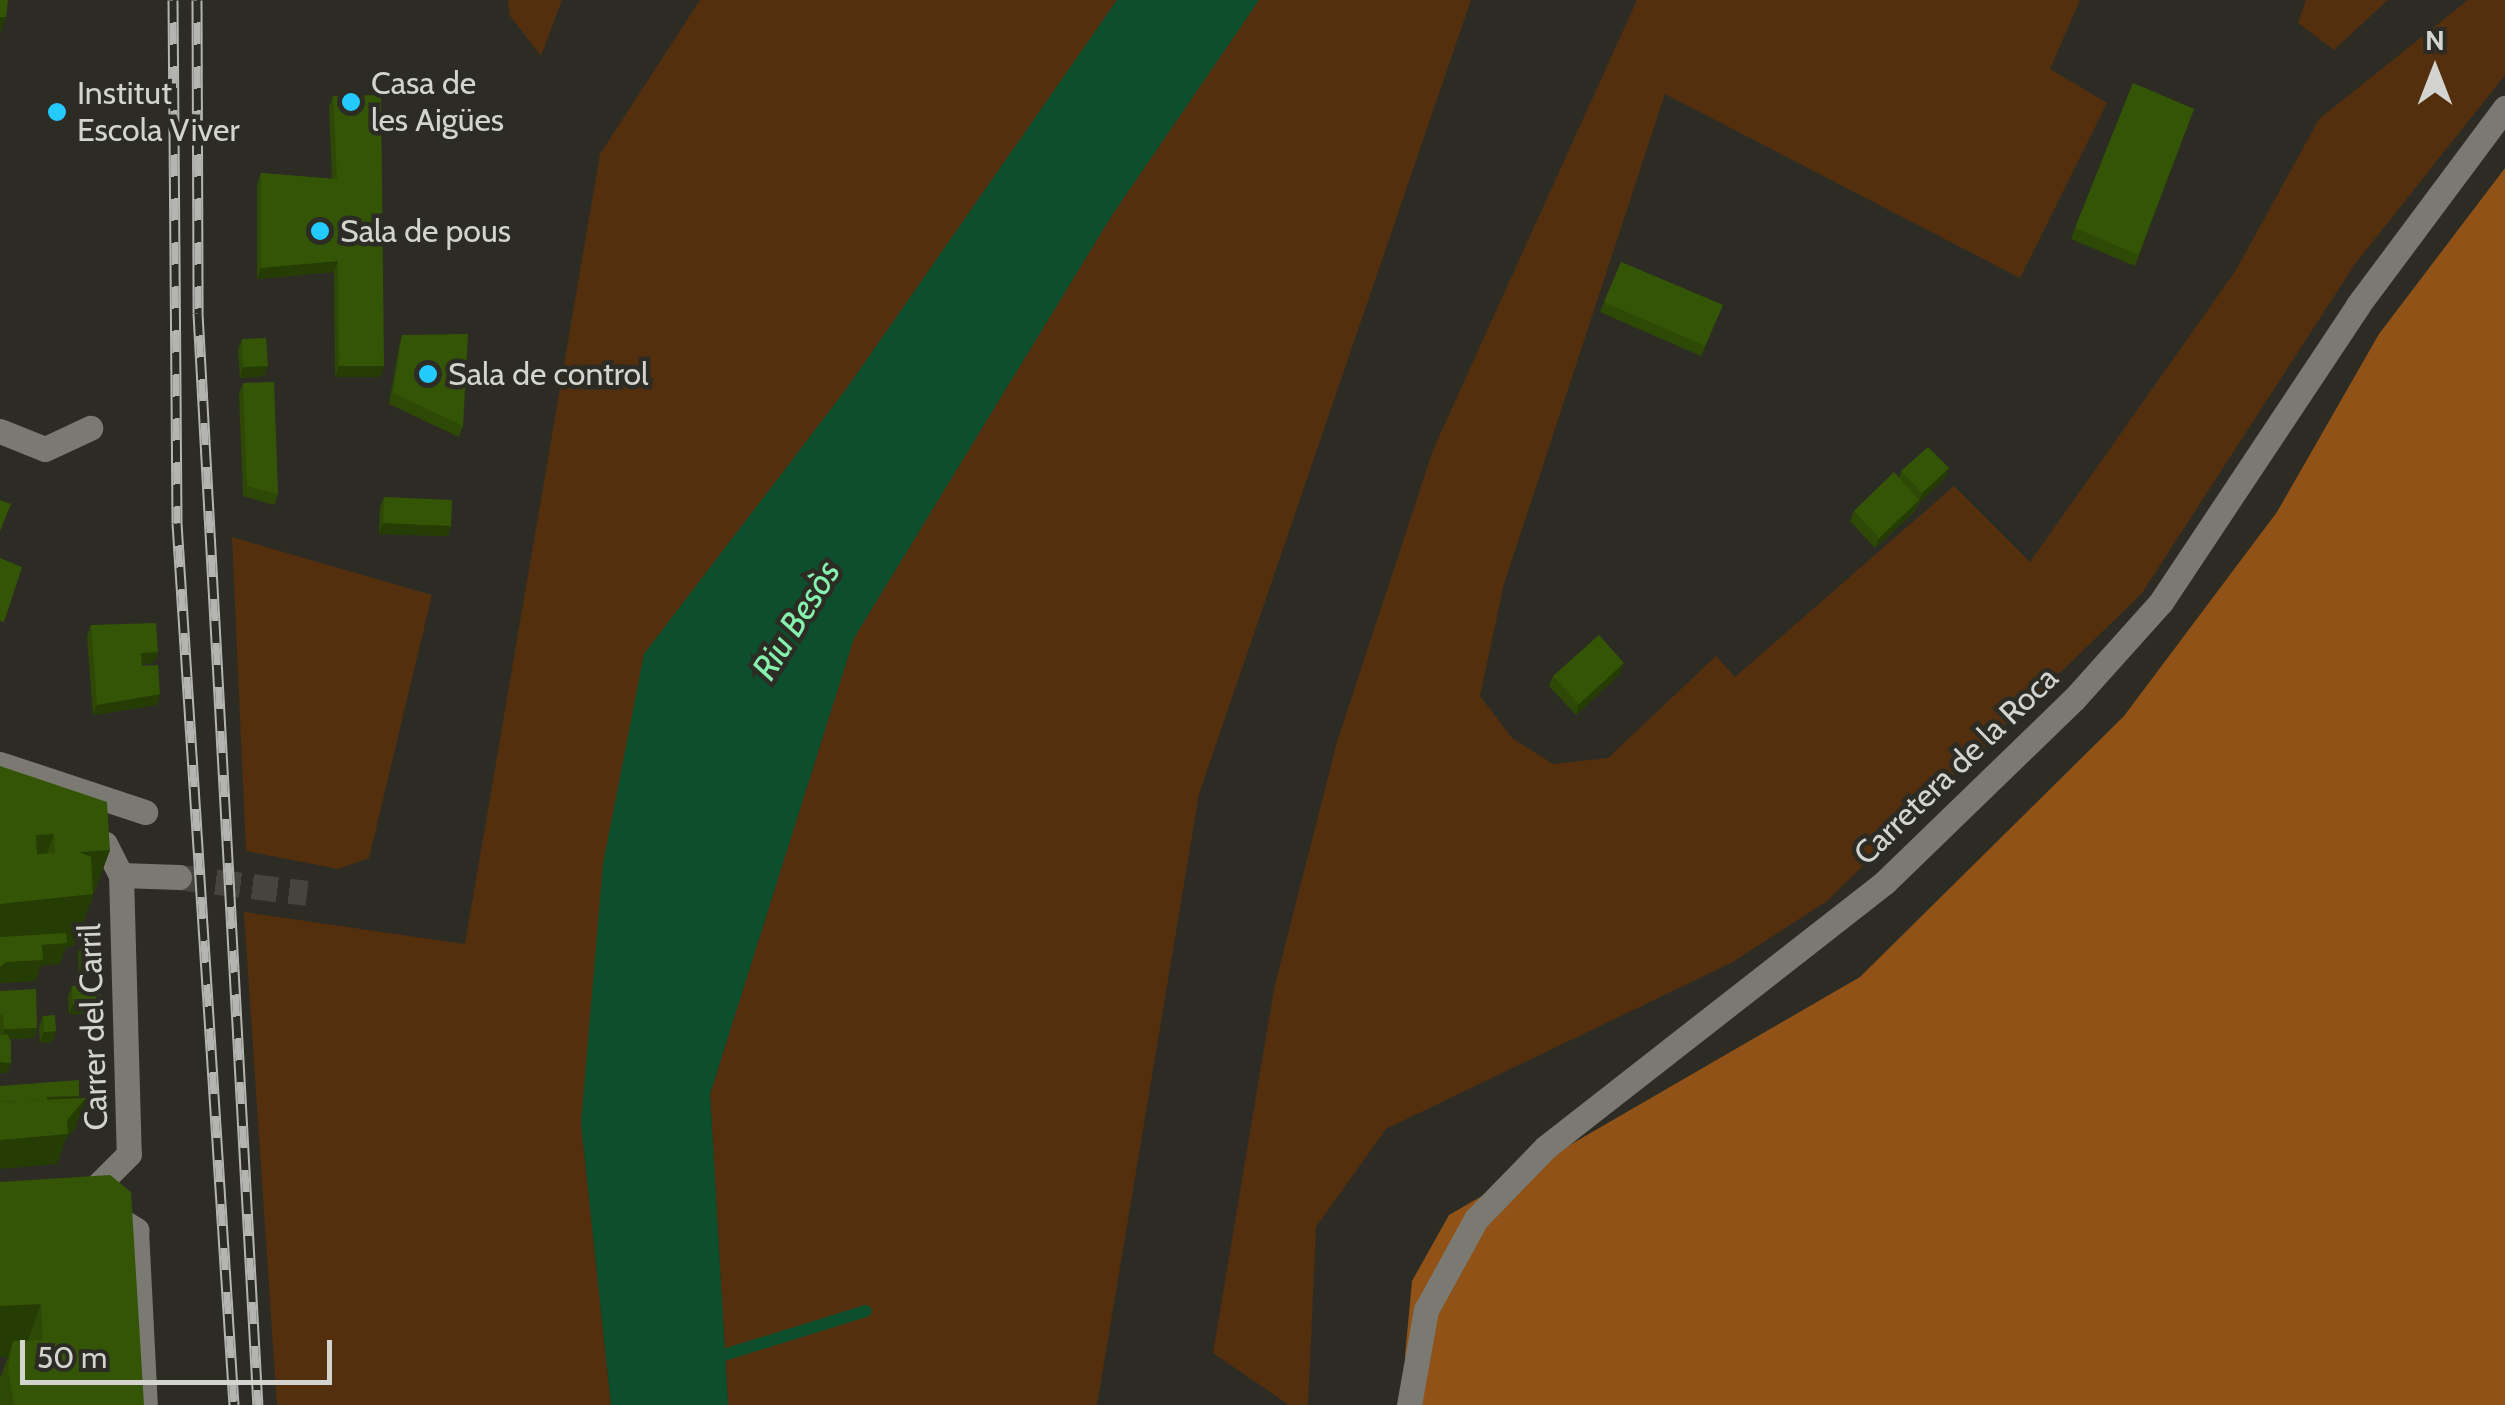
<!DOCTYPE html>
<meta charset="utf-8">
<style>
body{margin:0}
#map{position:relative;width:2505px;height:1405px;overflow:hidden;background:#2c2c25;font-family:Cabin,sans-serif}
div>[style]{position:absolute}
.green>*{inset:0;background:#532f0e}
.forest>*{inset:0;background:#905217}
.water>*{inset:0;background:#0d4e2c}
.stream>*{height:12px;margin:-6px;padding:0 6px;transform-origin:6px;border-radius:6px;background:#0d4e2c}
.minor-tunnel>*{height:25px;margin-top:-12.5px;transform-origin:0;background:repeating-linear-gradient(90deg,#45453e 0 25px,transparent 0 37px)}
.minor>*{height:25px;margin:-12.5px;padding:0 12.5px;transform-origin:12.5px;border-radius:12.5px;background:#7a7a73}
.tertiary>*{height:25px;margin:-12.5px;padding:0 12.5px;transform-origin:12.5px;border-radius:12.5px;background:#7a7a73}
.rail>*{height:11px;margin-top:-5.5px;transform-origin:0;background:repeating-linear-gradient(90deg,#2c2c25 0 22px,#b4b4b0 0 44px);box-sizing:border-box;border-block:2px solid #b4b4b0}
.wall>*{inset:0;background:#2e4905}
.shaded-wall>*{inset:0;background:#253c04}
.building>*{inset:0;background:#355506}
.dots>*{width:28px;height:28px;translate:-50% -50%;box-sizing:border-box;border:5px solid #2c2c25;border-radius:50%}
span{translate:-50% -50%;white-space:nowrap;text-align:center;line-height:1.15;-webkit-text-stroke:9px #2c2c25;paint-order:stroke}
.poi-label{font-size:32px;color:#d3d3cf}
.left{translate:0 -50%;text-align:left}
.street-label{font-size:32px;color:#d3d3cf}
.water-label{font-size:35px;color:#86f1ae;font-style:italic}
.north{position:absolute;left:2385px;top:20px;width:100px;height:100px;-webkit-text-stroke:8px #2c2c25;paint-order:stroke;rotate:0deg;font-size:28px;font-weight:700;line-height:40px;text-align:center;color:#d3d3cf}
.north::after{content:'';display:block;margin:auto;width:35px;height:45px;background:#d3d3cf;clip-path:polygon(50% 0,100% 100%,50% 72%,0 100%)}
.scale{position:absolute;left:20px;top:1340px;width:312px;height:45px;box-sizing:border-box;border:5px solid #d3d3cf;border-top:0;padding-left:12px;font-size:30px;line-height:35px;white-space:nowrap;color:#d3d3cf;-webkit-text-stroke:8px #2c2c25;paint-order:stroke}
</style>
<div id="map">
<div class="green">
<div style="clip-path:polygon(508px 0,562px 0,541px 56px,510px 16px)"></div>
<div style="clip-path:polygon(700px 0,1117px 0,847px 388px,644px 654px,581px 1123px,611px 1405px,277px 1405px,244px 912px,465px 944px,600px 154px)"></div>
<div style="clip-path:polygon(1259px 0,1471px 0,1199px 794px,1097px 1405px,728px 1405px,710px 1094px,854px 638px,1112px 215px)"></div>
<div style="clip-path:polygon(1637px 0,2080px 0,2050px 69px,2107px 103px,2020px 278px,1665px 94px,1504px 584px,1480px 696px,1512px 738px,1553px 764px,1608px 758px,1716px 656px,1735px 677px,1954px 486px,2030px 562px,2236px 270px,2319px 119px,2468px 0,2505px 0,2505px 75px,2355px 264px,2142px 593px,1827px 901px,1733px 962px,1386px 1129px,1316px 1227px,1308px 1405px,1289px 1405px,1213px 1353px,1274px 989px,1337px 742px,1433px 450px)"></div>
<div style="clip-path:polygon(2306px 0,2388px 0,2334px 50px,2298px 23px)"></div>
<div style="clip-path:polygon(232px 537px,432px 595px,369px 858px,338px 869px,246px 851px)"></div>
</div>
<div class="forest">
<div style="clip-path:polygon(2505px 168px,2505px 1405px,1417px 1405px,1405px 1356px,1412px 1281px,1449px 1215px,1860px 977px,2124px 716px,2277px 512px,2379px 334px)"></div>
</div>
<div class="water">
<div style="clip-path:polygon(1117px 0,1259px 0,1112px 215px,854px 638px,710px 1094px,728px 1405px,611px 1405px,581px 1123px,603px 864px,644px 654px,847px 388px)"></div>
</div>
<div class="stream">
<div style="left:711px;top:1359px;width:162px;rotate:-17.2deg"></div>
</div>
<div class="minor-tunnel">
<div style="left:179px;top:877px;width:129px;rotate:7.1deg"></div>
</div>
<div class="minor">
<div style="left:0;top:431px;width:48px;rotate:21.8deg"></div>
<div style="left:45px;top:449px;width:50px;rotate:-25deg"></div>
<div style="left:0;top:764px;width:153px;rotate:18.3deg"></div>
<div style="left:83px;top:836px;width:23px;rotate:20deg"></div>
<div style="left:105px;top:844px;width:35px;rotate:63deg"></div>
<div style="left:121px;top:875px;width:279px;rotate:88.4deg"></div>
<div style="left:129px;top:1154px;width:62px;rotate:135deg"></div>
<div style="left:121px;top:875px;width:58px;rotate:2deg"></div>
<div style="left:106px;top:1211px;width:36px;rotate:32deg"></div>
<div style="left:136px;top:1230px;width:175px;rotate:87.1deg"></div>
</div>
<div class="tertiary">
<div style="left:1409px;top:1405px;width:97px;rotate:-79.9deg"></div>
<div style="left:1426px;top:1310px;width:104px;rotate:-61.2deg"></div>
<div style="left:1476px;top:1219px;width:100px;rotate:-45.8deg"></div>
<div style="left:1546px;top:1147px;width:430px;rotate:-38deg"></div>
<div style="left:1885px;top:882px;width:263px;rotate:-44.1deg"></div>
<div style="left:2074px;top:699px;width:130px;rotate:-48.1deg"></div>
<div style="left:2161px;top:602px;width:356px;rotate:-56.4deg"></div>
<div style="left:2358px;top:305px;width:246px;rotate:-53.3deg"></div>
</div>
<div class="rail">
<div style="left:173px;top:0;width:523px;rotate:89.56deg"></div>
<div style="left:177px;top:523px;width:884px;rotate:86.3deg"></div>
<div style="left:197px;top:0;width:313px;rotate:89.8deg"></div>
<div style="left:198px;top:313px;width:1094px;rotate:86.86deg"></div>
</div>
<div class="wall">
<div style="clip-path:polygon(2133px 83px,2194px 109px,2135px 266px,2071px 239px)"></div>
<div style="clip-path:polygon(333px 96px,384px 366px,380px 377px,335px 377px,334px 272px,257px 279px,257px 184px,261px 173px,332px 179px,329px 107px)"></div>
<div style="clip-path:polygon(1621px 262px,1723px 305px,1701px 356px,1600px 312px)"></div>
<div style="clip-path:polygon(402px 335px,463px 426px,459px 437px,389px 404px,399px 346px)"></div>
<div style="clip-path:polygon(242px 339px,268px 366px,264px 376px,240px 378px,238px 350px)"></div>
<div style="clip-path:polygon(243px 383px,278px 494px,274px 505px,243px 496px,239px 394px)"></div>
<div style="clip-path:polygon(1949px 468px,1945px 478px,1918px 504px,1915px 511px,1875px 548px,1850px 521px,1854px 511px,1899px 478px,1901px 471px)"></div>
<div style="clip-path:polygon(384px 497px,448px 536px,379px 534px,380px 507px)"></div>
<div style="clip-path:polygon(91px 625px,158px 652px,154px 663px,142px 664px,160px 694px,157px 705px,93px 715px,87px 636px)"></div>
<div style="clip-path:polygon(1620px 674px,1576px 715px,1549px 686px,1553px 676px)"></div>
<div style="clip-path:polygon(0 766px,110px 850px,74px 946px,66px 947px,60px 964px,41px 965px,35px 981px,0 983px)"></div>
<div style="clip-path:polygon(82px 943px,98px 961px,94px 971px,79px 972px,78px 953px)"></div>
<div style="clip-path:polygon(72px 986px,97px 1013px,69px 1014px,68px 997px)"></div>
<div style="clip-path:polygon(0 991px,37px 1028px,34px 1038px,9px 1039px,7px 1073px,0 1073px)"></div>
<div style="clip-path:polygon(43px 1016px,56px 1031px,52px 1042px,40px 1043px,39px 1027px)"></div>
<div style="clip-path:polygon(92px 1095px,107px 1099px,103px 1110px,88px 1106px)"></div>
<div style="clip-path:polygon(0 1182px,144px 1405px,0 1405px,0 1378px,8px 1357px,0 1357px)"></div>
</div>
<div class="shaded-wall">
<div style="clip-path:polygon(0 17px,6px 17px,0 34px)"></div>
<div style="clip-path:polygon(338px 261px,334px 272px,257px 279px,261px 268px)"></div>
<div style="clip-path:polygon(268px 366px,264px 376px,240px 378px,243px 367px)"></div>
<div style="clip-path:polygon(339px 366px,384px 366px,380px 377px,335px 377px)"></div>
<div style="clip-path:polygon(1949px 468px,1945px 478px,1918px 504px,1922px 493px)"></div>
<div style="clip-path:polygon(1919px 500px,1915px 511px,1875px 548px,1879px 538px)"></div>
<div style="clip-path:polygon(383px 523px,451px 526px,448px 536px,379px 534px)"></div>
<div style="clip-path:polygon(158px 652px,154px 663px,137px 664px,141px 653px)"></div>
<div style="clip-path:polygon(1624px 663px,1620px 674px,1576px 715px,1579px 704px)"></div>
<div style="clip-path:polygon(160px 694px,157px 705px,93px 715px,97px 705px)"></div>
<div style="clip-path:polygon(54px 834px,35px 886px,36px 835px)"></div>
<div style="clip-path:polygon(110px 850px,74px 946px,66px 947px,60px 964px,41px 965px,35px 981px,0 983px,0 904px,79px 852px)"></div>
<div style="clip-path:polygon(83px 961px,98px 961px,94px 971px,79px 972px)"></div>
<div style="clip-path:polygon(101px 1002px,97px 1013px,69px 1014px,73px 1004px)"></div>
<div style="clip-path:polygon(37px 1028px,34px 1038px,1px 1039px,4px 1029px)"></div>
<div style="clip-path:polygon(56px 1031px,52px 1042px,40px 1043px,44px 1032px)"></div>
<div style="clip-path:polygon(0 1062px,11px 1063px,7px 1073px,0 1073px)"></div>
<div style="clip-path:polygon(79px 1096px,73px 1113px,86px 1098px,75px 1129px,66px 1139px,57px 1164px,0 1169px,0 1140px,47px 1097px)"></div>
<div style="clip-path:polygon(41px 1304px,22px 1356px,13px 1341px,8px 1357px,0 1357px,0 1306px)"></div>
</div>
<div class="building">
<div style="clip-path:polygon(0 0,8px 0,6px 17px,0 17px)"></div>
<div style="clip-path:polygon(2133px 83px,2194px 109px,2138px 255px,2075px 228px)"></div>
<div style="clip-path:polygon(381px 95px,384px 366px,339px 366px,338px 261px,261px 268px,261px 173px,337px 179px,333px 96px)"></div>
<div style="clip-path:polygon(1621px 262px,1723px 305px,1705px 346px,1604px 302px)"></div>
<div style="clip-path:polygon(468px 334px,463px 426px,393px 393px,402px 335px)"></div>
<div style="clip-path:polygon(266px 338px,268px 366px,243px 367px,242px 339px)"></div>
<div style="clip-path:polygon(274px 382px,278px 494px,247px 486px,243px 383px)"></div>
<div style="clip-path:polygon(1928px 447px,1949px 468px,1922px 493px,1901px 471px)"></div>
<div style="clip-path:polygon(1894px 472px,1919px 500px,1879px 538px,1854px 511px)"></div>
<div style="clip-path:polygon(384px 497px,452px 500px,451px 526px,383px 523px)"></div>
<div style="clip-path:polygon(0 500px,11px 504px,0 531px)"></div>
<div style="clip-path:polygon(0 558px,22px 567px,4px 622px,0 621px)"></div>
<div style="clip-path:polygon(156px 623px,158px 652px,141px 653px,142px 666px,158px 665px,160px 694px,97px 705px,91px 625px)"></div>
<div style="clip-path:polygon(1599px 635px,1624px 663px,1579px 704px,1553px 676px)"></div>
<div style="clip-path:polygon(evenodd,0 766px,107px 802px,110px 850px,79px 852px,91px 857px,93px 894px,0 904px,0 855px,2px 855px,0 855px,0 766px,54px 834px,55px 853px,37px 854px,36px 835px,54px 834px)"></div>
<div style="clip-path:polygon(66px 933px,67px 943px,42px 945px,43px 960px,6px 962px,0 967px,0 937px)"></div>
<div style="clip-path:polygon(97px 942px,98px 961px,83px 961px,82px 943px)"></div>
<div style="clip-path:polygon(99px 985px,101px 1002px,73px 1004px,72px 986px)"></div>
<div style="clip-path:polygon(36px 989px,37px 1028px,4px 1029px,3px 1013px,0 1013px,0 991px)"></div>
<div style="clip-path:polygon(55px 1015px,56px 1031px,44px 1032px,43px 1016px)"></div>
<div style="clip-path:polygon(7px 1034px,11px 1042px,11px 1063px,0 1062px,0 1035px)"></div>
<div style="clip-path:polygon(79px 1080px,79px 1096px,47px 1097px,47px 1100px,0 1102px,0 1086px)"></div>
<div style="clip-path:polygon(106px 1088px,107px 1099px,92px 1095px)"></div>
<div style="clip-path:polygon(86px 1098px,67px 1120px,68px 1134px,0 1140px,0 1102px)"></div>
<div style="clip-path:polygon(110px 1175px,131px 1192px,144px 1405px,14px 1405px,8px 1369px,13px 1341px,43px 1340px,41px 1304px,0 1306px,0 1182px)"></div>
</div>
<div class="dots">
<div style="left:351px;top:102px;background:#24c9fe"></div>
<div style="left:57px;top:112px;background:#24c9fe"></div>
<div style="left:320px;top:231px;background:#24c9fe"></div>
<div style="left:428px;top:374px;background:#24c9fe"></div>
</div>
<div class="poi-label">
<span class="left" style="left:371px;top:102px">Casa de<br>les Aigües</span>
<span class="left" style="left:77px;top:112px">Institut<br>Escola Viver</span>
<span class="left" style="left:340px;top:231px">Sala de pous</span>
<span class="left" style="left:448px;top:374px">Sala de control</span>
</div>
<div class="street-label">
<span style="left:1956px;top:766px;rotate:-44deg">Carretera de la Roca</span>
<span style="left:93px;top:1027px;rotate:-92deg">Carrer del Carril</span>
</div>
<div class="water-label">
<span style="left:796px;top:620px;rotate:-58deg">Riu Besòs</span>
</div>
<div class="north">N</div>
<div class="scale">50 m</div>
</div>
